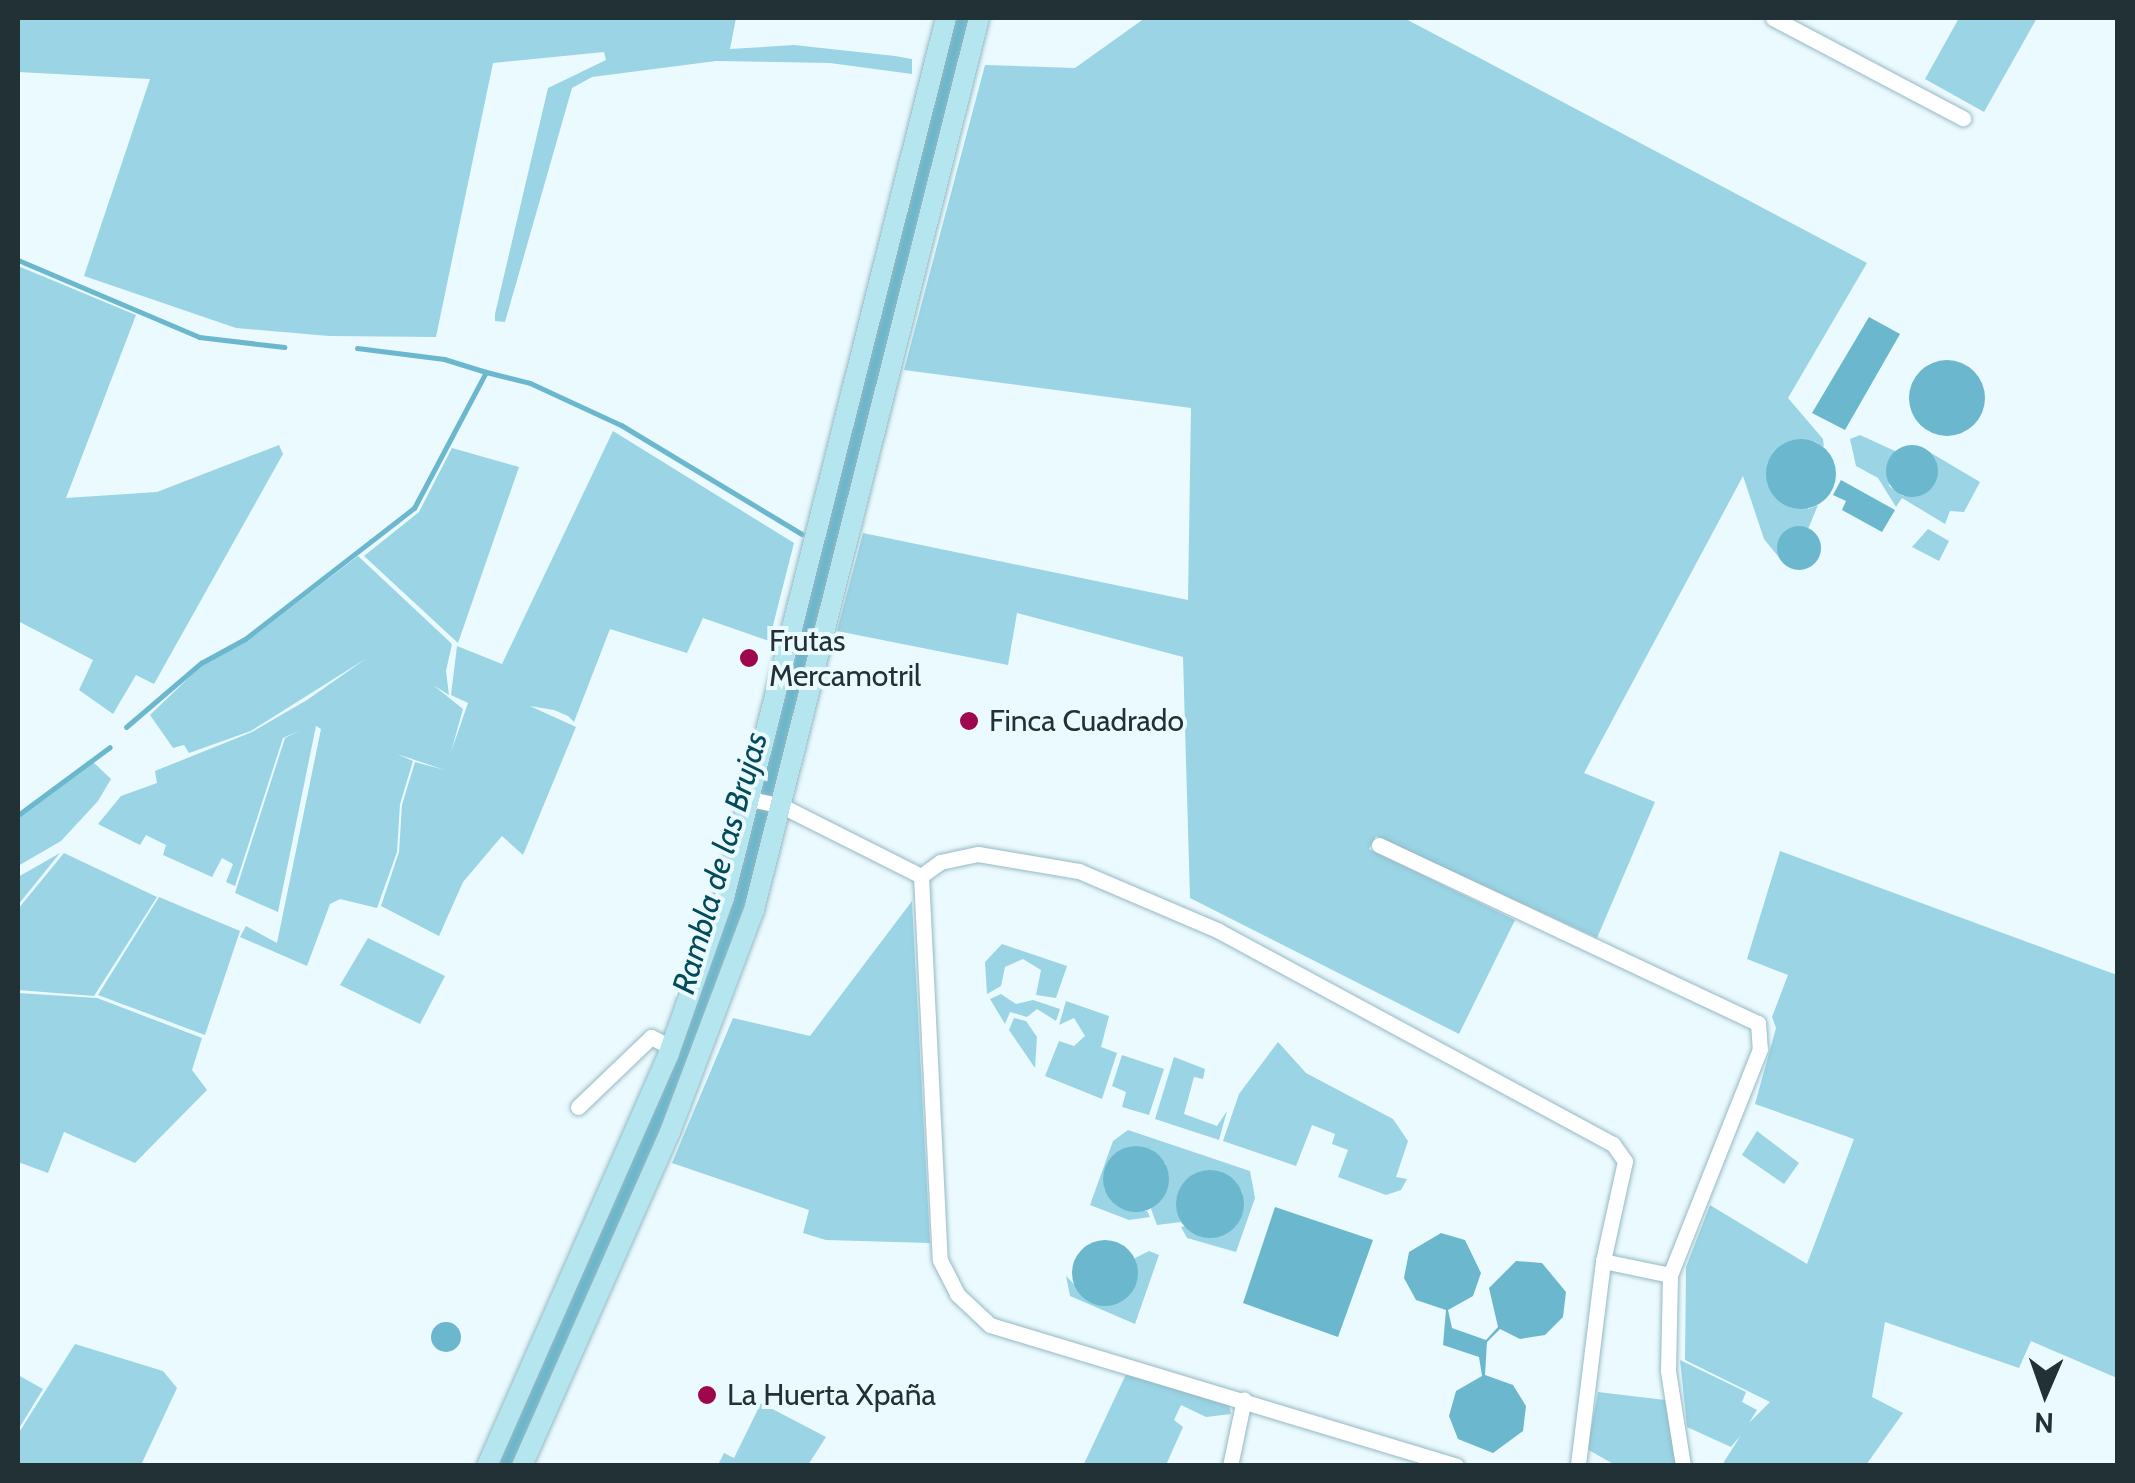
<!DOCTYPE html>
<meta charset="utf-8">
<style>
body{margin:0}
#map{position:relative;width:2135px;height:1483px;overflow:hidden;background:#ebfafe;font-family:Cabin,sans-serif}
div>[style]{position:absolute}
.green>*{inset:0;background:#9ad4e5}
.water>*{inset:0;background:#6bb7cd}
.round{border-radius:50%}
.stream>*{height:5px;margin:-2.5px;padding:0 2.5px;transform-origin:2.5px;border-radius:2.5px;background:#6bb7cd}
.roads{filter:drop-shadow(0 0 2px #95b9c3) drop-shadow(0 0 2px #95b9c3)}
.street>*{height:15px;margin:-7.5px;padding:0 7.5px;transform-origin:7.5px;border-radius:7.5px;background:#fff}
.secondary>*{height:20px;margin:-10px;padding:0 10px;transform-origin:10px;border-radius:10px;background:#b5e6f0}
.dots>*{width:28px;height:28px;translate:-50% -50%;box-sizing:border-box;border:5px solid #ebfafe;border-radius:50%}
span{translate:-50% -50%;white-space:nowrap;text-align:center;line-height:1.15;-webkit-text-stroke:8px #ebfafe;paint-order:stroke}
.poi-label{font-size:30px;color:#223135}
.left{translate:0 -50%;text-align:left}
.water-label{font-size:32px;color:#034b5a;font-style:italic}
.frame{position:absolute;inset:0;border:20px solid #223135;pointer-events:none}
.north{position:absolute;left:1995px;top:1343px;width:100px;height:100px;-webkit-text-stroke:8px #ebfafe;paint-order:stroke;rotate:182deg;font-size:28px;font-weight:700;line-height:40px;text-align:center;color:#223135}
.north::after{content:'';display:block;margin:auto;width:35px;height:45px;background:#223135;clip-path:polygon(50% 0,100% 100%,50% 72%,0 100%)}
</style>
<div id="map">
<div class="green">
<div style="clip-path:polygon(18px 18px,736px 18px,730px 49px,794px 45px,895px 56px,912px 59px,912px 74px,830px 63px,716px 61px,592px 77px,572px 88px,505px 322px,495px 321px,495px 314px,548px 88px,606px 60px,604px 52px,493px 63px,436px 337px,329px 336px,236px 328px,84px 276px,150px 79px,18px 72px)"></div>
<div style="clip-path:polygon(1145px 18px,1404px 18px,1867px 263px,1788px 398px,1823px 439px,1824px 447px,1814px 441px,1808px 509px,1818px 505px,1808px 529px,1778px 554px,1781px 560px,1764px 539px,1743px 476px,1584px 773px,1655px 802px,1597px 938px,1376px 836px,1369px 849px,1515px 920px,1459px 1034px,1190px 898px,1183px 657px,1017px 613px,1008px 665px,837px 631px,863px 533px,1188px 600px,1191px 408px,904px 370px,985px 65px,1075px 68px)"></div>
<div style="clip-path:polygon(1959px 18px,2037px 18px,1984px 112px,1925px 79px)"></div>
<div style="clip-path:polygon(18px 266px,136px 315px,66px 498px,157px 492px,279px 445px,283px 454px,154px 684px,136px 675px,113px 714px,79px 690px,93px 660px,18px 621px)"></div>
<div style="clip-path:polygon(613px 431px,794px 543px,769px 641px,703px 618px,687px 653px,610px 629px,574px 722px,568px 716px,554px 710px,530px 706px,576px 727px,523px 855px,502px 836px,463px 882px,439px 936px,381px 906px,399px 852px,402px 805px,415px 762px,445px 770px,397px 754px,413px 761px,400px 804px,397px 852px,377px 908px,340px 899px,330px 904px,307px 966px,240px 937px,246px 926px,277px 943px,321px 729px,316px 726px,278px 912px,235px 893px,285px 738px,301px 730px,283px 738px,235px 886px,226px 882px,233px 864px,222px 858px,212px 877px,163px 855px,166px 845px,146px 835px,140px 845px,98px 824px,121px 796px,157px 783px,155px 771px,252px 732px,307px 700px,367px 658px,251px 731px,189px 753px,184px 745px,173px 748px,150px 715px,202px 665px,247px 641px,358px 556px,452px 644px,446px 671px,449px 695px,433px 685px,463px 709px,451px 752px,468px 703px,451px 695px,457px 646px,502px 664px)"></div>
<div style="clip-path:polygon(1860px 435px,1895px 451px,1889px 486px,1903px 496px,1936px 461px,1931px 453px,1980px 482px,1964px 512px,1950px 511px,1945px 524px,1902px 498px,1896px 507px,1878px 478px,1856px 466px,1850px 439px)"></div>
<div style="clip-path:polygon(452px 448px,519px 467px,458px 643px,364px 556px,419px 512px)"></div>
<div style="clip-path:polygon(1928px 529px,1949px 541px,1939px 561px,1912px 547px)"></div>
<div style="clip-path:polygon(92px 761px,111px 779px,98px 801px,61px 841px,18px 866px,18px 817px)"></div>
<div style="clip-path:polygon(1780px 851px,2117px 975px,2117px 1378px,2031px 1341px,2019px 1368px,1885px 1322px,1872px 1397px,1903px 1413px,1866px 1465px,1722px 1465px,1741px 1435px,1731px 1447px,1687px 1427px,1680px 1360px,1746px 1392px,1742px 1402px,1757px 1410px,1749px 1423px,1770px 1402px,1685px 1360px,1686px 1267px,1710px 1205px,1807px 1264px,1854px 1139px,1755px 1104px,1776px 1028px,1772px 1017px,1788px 975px,1747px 959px)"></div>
<div style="clip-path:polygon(60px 853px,18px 905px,18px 877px)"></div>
<div style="clip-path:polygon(64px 853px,157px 897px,94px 996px,18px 990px,18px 909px)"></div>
<div style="clip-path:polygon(159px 897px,240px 931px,205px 1035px,98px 995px)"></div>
<div style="clip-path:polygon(912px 901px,930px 1243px,826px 1240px,803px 1233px,809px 1210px,672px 1163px,733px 1018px,810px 1036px)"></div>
<div style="clip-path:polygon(368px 938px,445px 976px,420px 1024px,340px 985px)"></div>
<div style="clip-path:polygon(1002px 944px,1067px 966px,1056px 998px,1036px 995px,1041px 970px,1023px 959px,1005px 967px,1001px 986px,987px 994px,985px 962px)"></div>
<div style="clip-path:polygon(18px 993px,97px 998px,202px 1038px,192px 1070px,207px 1090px,135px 1163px,64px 1132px,48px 1173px,18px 1162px)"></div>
<div style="clip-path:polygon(1001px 994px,1016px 1004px,1033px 1000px,1060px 1009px,1056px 1021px,1037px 1009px,1027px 1017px,1010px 1012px,1005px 1024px,990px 999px)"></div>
<div style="clip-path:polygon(1066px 1001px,1109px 1016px,1101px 1047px,1117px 1053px,1102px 1099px,1045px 1076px,1059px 1041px,1074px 1046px,1085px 1036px,1074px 1018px,1059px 1025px)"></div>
<div style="clip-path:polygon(1014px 1018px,1026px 1021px,1037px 1037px,1035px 1068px,1009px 1030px)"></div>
<div style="clip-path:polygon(1278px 1042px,1306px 1073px,1393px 1119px,1408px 1141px,1396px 1177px,1407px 1179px,1401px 1190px,1386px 1195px,1338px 1177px,1348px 1150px,1332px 1144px,1335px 1134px,1312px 1125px,1296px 1166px,1223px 1141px,1239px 1094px)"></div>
<div style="clip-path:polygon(1122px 1055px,1164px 1069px,1149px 1115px,1122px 1107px,1126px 1092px,1112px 1086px)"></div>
<div style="clip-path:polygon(1174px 1057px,1205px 1069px,1203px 1079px,1194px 1077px,1184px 1114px,1217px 1126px,1227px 1111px,1219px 1140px,1155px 1119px)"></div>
<div style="clip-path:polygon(1128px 1130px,1250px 1171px,1255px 1198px,1236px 1252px,1187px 1238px,1181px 1227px,1243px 1213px,1242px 1191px,1185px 1182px,1177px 1201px,1181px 1222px,1157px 1225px,1151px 1209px,1166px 1164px,1150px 1149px,1104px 1188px,1116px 1205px,1147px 1211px,1150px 1217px,1129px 1220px,1090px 1205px,1113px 1141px)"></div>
<div style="clip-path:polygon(1757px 1131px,1799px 1163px,1784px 1184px,1742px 1155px)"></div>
<div style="clip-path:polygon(1149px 1251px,1159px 1255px,1135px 1324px,1070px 1296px,1066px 1276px,1094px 1304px,1126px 1298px,1137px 1279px,1135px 1258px)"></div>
<div style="clip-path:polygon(75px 1344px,163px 1371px,177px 1388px,141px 1465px,18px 1465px,18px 1434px)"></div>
<div style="clip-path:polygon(1127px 1372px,1229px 1405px,1231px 1414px,1206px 1417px,1181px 1405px,1174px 1420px,1183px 1427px,1166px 1465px,1083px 1466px)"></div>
<div style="clip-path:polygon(18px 1375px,43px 1389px,18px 1430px)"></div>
<div style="clip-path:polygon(1598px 1392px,1665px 1400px,1676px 1465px,1615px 1465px,1587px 1449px)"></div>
<div style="clip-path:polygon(761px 1403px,826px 1437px,808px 1465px,718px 1465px,724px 1453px,734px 1458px)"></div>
</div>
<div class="water">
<div style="clip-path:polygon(952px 18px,972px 18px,779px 792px,717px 1004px,517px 1465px,494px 1466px,679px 1046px)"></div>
<div style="clip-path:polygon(1869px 317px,1900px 334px,1845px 430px,1812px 413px)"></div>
<div class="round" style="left:1909px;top:360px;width:76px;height:76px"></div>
<div class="round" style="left:1766px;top:439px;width:70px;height:70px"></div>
<div class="round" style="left:1886px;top:445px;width:52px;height:52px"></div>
<div style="clip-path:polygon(1841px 480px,1895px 510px,1882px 532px,1842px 510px,1846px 501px,1833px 495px)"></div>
<div class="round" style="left:1777px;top:526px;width:44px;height:44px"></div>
<div class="round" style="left:1103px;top:1146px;width:66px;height:66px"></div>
<div class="round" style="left:1176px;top:1170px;width:68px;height:68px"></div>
<div style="clip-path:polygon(1275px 1207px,1373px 1240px,1338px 1337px,1243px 1303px)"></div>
<div style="clip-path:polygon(1441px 1233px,1465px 1240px,1481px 1273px,1473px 1296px,1448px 1310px,1452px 1328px,1486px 1340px,1498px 1327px,1489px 1288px,1516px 1261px,1542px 1263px,1566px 1292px,1563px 1317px,1545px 1335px,1520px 1339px,1500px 1329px,1487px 1342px,1485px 1375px,1513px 1385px,1526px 1406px,1523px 1431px,1493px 1453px,1458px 1439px,1449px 1416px,1456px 1391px,1482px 1376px,1479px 1357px,1443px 1345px,1446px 1310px,1416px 1300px,1404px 1278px,1409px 1252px)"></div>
<div class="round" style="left:1072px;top:1240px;width:66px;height:66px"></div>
<div class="round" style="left:431px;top:1322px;width:30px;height:30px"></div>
</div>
<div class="stream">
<div style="left:18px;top:260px;width:197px;rotate:23deg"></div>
<div style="left:199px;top:337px;width:86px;rotate:6.7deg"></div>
<div style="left:357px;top:348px;width:88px;rotate:7.2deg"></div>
<div style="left:444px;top:359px;width:44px;rotate:17.2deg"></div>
<div style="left:126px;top:727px;width:99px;rotate:-40.5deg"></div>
<div style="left:201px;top:663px;width:50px;rotate:-28.6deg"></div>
<div style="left:245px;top:639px;width:214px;rotate:-37.8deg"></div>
<div style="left:414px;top:508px;width:154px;rotate:-62.1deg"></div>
<div style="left:486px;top:372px;width:45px;rotate:14deg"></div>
<div style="left:530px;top:383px;width:100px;rotate:24.8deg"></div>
<div style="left:621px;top:425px;width:211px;rotate:31.1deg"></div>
<div style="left:18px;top:815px;width:114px;rotate:-36.5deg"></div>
</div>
<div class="roads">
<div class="street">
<div style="left:1773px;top:18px;width:215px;rotate:27.8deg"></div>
<div style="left:750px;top:799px;width:33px;rotate:12deg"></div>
<div style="left:782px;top:806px;width:156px;rotate:26.7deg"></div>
<div style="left:1379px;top:845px;width:419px;rotate:25.2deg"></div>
<div style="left:1758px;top:1023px;width:26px;rotate:86deg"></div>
<div style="left:1760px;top:1049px;width:243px;rotate:111.7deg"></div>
<div style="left:921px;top:876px;width:24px;rotate:-36deg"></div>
<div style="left:940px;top:862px;width:39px;rotate:-12deg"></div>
<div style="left:978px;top:854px;width:102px;rotate:9.6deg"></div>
<div style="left:1079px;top:871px;width:150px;rotate:23.1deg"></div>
<div style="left:1217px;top:930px;width:450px;rotate:28.4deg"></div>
<div style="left:1613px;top:1144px;width:21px;rotate:55deg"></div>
<div style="left:1625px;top:1161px;width:102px;rotate:102.4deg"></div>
<div style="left:1603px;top:1261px;width:207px;rotate:97deg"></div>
<div style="left:921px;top:876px;width:384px;rotate:87.2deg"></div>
<div style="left:940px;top:1260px;width:38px;rotate:63deg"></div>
<div style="left:957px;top:1294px;width:45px;rotate:43.2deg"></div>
<div style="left:990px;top:1325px;width:487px;rotate:16.8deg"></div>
<div style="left:578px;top:1107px;width:101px;rotate:-43.8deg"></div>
<div style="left:651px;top:1037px;width:22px;rotate:27deg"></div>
<div style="left:1603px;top:1261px;width:68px;rotate:11.8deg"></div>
<div style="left:1670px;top:1275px;width:96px;rotate:91.2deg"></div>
<div style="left:1668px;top:1371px;width:96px;rotate:81deg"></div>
<div style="left:1230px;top:1466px;width:68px;rotate:-78.2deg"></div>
</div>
<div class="secondary">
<div style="left:487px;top:1466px;width:451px;rotate:-66.2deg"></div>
<div style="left:669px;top:1053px;width:164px;rotate:-70.5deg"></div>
<div style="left:724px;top:898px;width:908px;rotate:-75.84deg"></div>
<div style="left:522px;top:1466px;width:365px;rotate:-66.1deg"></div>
<div style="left:670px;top:1132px;width:237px;rotate:-69.3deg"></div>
<div style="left:754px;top:910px;width:920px;rotate:-75.84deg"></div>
</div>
</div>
<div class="dots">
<div style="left:749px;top:658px;background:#9e064e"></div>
<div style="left:969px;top:721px;background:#9e064e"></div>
<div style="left:707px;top:1395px;background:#9e064e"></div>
</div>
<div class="poi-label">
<span class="left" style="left:769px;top:658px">Frutas<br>Mercamotril</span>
<span class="left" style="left:989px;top:721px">Finca Cuadrado</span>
<span class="left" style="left:727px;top:1395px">La Huerta Xpaña</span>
</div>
<div class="water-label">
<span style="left:720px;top:863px;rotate:-74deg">Rambla de las Brujas</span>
</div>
<div class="frame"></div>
<div class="north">N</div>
</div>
